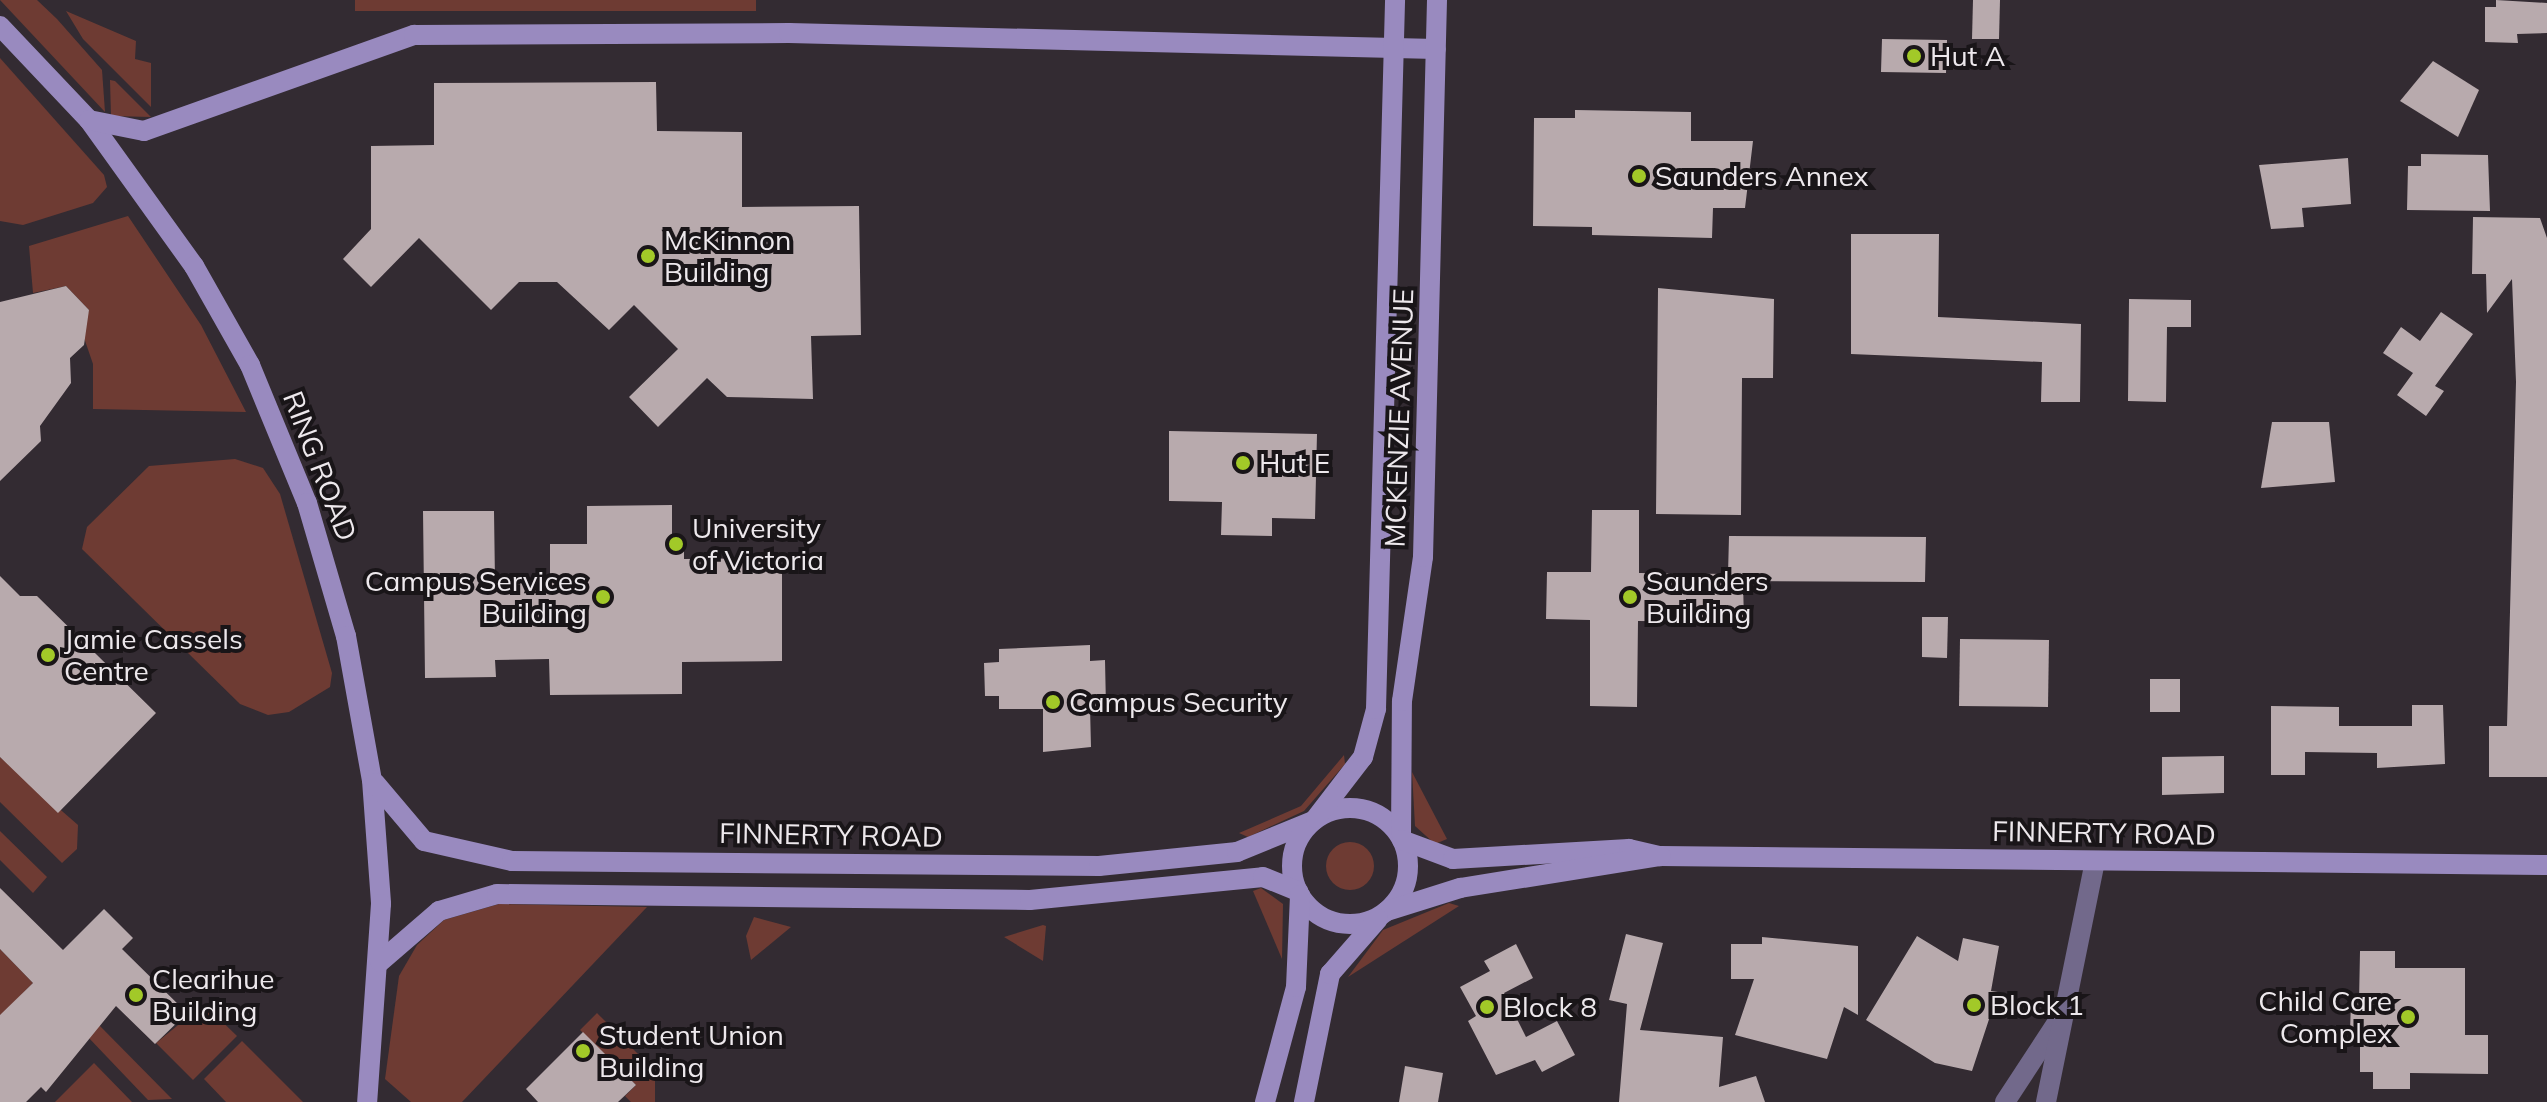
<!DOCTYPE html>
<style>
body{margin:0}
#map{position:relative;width:2547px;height:1102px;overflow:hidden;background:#332b32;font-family:Mulish,sans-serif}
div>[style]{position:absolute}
.green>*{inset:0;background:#6e3b33}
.round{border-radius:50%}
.building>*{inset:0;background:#b8aaad}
.street>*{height:20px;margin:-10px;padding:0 10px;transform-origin:10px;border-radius:10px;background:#72698b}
.secondary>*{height:20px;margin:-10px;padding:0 10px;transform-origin:10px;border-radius:10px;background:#998abf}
.secondary>.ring{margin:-10px;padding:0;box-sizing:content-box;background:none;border:20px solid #998abf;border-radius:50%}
.dots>*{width:22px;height:22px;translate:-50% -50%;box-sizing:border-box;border:4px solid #191518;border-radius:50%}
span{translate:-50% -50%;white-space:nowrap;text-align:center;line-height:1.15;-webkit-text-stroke:8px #191518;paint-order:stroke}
.poi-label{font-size:28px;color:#ede8ec}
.left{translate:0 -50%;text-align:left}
.right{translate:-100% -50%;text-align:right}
.street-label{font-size:28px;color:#ede8ec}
</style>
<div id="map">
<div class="green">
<div style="clip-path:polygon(0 0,37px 0,57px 19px,102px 70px,105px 112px)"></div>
<div style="clip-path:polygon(355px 0,756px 0,756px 11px,355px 11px)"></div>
<div style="clip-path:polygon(66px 11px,136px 41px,135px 59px,151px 63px,151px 107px,83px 39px)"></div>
<div style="clip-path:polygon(0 58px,104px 175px,107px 187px,93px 203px,23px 225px,0 221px)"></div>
<div style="clip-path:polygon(110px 80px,115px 81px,151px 117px,111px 116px)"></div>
<div style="clip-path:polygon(128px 216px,201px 325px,246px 412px,93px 409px,93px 364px,82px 332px,89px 310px,66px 286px,33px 293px,29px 246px)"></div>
<div style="clip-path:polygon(235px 459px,263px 468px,280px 494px,332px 673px,330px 687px,289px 712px,268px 715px,240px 704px,82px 549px,87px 527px,149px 466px)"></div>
<div style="clip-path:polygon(1344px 755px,1345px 764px,1304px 811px,1248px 837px,1239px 833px,1301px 806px)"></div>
<div style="clip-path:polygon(0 757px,78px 825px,77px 849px,62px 863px,0 802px)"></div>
<div style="clip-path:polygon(1412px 772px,1447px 839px,1435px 844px,1415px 826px)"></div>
<div style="clip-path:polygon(0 831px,47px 877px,33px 893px,0 860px)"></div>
<div class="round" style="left:1326px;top:842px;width:48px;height:48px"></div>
<div style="clip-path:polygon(1261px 888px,1283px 904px,1282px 959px,1253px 891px)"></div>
<div style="clip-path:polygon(1449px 903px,1459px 906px,1348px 977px,1383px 930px)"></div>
<div style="clip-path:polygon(499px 904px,647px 907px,462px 1102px,411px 1102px,385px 1079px,399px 976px,417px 945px,444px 920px)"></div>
<div style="clip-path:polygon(754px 917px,791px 927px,751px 960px,746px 936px)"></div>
<div style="clip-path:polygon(1046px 926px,1043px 961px,1004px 937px,1043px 925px)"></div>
<div style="clip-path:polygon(0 949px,33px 983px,22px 994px,26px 999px,0 1015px)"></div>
<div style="clip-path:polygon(204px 1004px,237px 1036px,193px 1080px,156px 1043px)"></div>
<div style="clip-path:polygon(597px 1013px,655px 1071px,655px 1102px,631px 1102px,625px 1096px,636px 1085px,580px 1030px)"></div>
<div style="clip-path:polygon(98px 1024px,172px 1099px,148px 1100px,87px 1036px)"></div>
<div style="clip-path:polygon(242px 1041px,303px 1102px,226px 1102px,204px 1079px)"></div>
<div style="clip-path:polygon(94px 1063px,132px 1102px,55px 1102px)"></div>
</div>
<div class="building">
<div style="clip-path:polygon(1973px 0,2000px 0,1999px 39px,1972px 39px)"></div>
<div style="clip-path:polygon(2496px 0,2547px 3px,2547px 33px,2517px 34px,2518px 43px,2485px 42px,2485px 7px,2496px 7px)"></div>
<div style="clip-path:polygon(1882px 39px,1947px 40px,1946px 73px,1881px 72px)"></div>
<div style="clip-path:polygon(2433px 61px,2479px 90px,2458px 137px,2400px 101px)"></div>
<div style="clip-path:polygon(656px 82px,657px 131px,742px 132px,742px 207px,859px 206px,861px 335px,811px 336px,813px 399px,727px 397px,707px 378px,658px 427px,629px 397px,678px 349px,634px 305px,609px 330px,557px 282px,519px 282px,491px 310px,419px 238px,371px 287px,343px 259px,371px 229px,371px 146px,434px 145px,434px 83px)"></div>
<div style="clip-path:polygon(1575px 110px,1691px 112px,1691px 141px,1753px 141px,1745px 208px,1713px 208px,1712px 238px,1592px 235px,1592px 227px,1533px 226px,1534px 118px,1575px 118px)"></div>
<div style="clip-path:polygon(2421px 154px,2488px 155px,2490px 211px,2407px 210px,2408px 166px,2421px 166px)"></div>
<div style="clip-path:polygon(2348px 158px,2351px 204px,2302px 208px,2304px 227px,2271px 229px,2259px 165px)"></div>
<div style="clip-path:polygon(2473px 217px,2540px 218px,2547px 238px,2547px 777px,2489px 777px,2489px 726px,2507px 726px,2516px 382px,2512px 279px,2487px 313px,2486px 274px,2472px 274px)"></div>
<div style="clip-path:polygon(1851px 234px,1939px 234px,1938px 317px,2081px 324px,2080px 402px,2041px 402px,2042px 362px,1851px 354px)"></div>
<div style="clip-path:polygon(66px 286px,89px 310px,84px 345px,70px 358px,71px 383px,40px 426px,41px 441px,0 481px,0 302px)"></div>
<div style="clip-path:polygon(1658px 288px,1774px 299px,1773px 378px,1742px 378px,1741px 515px,1656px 514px)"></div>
<div style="clip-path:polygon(2129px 299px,2191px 300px,2191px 327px,2167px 327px,2166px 402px,2128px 401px)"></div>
<div style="clip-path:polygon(2441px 312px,2473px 334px,2435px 386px,2444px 391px,2426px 416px,2397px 395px,2413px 373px,2383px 353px,2401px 327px,2420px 341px)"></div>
<div style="clip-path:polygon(2272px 422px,2329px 422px,2335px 482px,2261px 488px)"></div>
<div style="clip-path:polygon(1169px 431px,1317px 434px,1315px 519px,1272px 518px,1272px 536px,1221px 535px,1222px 502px,1169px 501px)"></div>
<div style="clip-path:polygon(672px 505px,672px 543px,684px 543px,684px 559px,782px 558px,782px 661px,682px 662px,682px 694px,550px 695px,549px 659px,495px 660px,496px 677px,425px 678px,423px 511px,494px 511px,495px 581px,550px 580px,550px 544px,587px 544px,587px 506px)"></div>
<div style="clip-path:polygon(1592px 510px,1639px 510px,1639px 573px,1728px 574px,1729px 536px,1926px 537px,1925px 582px,1743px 581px,1744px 622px,1638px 621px,1637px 707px,1590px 706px,1590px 620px,1546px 619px,1547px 572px,1591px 572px)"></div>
<div style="clip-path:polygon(0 576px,20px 596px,37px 596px,156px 713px,58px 813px,0 757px)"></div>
<div style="clip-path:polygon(1922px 617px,1948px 617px,1947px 658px,1922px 657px)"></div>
<div style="clip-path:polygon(1960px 639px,2049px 640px,2048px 707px,1959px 706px)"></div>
<div style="clip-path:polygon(1090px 645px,1090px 661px,1105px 660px,1106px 707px,1090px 707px,1091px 747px,1043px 752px,1043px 709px,999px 709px,999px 696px,985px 696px,984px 663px,999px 662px,999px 649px)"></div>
<div style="clip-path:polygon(2150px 679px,2180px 679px,2180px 712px,2150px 712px)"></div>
<div style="clip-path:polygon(2412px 705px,2443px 705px,2445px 764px,2377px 768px,2377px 753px,2305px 752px,2305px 775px,2271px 775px,2271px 706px,2339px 707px,2339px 726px,2412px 726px)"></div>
<div style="clip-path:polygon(2224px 756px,2224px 793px,2162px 795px,2162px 757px)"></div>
<div style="clip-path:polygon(0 888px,63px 950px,104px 909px,133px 938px,122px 949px,187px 1013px,155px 1044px,116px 1006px,46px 1092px,41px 1087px,26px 1102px,0 1102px,0 1015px,33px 983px,0 949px)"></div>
<div style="clip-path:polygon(1626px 934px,1663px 943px,1640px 1030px,1723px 1037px,1719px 1087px,1756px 1076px,1765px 1102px,1619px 1102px,1627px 1004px,1609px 1000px)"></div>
<div style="clip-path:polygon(1917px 936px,1958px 961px,1963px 938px,1999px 946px,1991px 991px,1998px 992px,1972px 1071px,1935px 1063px,1866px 1020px)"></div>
<div style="clip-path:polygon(1762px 937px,1858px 946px,1858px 1015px,1844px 1007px,1827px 1059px,1735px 1035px,1754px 979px,1731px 979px,1731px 944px,1762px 944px)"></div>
<div style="clip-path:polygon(1516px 944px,1533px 978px,1504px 993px,1526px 1037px,1557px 1021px,1575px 1055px,1542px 1072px,1535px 1060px,1496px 1075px,1468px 1021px,1476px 1016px,1460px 987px,1490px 971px,1484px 961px)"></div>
<div style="clip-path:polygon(2360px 951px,2395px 951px,2395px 968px,2465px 968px,2465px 1035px,2488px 1035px,2488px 1074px,2410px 1073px,2410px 1089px,2373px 1089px,2373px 1072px,2360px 1072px,2360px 1032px,2350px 1031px,2351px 1002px,2359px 1002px)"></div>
<div style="clip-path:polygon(583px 1032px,636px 1085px,618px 1102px,538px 1102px,526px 1089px)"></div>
<div style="clip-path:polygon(1405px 1066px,1443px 1073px,1438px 1102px,1399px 1102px)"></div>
</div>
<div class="street">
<div style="left:2005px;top:1102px;width:97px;rotate:-56.8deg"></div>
<div style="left:2046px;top:1102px;width:246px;rotate:-78.5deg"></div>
</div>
<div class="secondary">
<div style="left:0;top:26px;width:129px;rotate:46.6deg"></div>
<div style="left:89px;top:120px;width:180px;rotate:54.3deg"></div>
<div style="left:194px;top:266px;width:114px;rotate:60.5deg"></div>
<div style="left:250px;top:365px;width:149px;rotate:67.6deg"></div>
<div style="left:307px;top:503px;width:139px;rotate:73.7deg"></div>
<div style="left:346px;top:636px;width:146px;rotate:79.8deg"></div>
<div style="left:372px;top:780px;width:124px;rotate:85.8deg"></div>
<div style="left:381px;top:904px;width:198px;rotate:94deg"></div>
<div style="left:89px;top:120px;width:56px;rotate:11.3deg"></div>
<div style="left:144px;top:131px;width:287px;rotate:-19.6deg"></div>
<div style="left:414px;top:35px;width:375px;rotate:-0.3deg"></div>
<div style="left:789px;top:33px;width:647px;rotate:1.42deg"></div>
<div style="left:375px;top:783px;width:76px;rotate:49.8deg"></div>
<div style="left:424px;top:841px;width:90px;rotate:12.8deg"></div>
<div style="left:512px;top:861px;width:587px;rotate:0.49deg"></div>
<div style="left:1099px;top:866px;width:139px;rotate:-5.8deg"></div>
<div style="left:1237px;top:852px;width:82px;rotate:-22.2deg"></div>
<div class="ring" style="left:1292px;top:808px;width:96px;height:96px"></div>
<div style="left:1316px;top:818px;width:77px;rotate:-52.4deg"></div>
<div style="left:1363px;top:757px;width:50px;rotate:-74.8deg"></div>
<div style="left:1376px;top:709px;width:709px;rotate:-88.46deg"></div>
<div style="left:1401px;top:836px;width:135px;rotate:-89.6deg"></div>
<div style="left:1402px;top:701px;width:146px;rotate:-81.7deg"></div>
<div style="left:1423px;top:557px;width:557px;rotate:-88.56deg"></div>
<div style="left:1402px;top:840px;width:54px;rotate:20.4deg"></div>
<div style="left:1453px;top:859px;width:176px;rotate:-3.3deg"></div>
<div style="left:1629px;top:849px;width:32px;rotate:13deg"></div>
<div style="left:1660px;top:856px;width:887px;rotate:0.58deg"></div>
<div style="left:1387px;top:911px;width:77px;rotate:-17.5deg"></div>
<div style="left:1460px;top:888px;width:203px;rotate:-9.1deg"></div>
<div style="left:380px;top:962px;width:78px;rotate:-40.8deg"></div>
<div style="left:439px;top:911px;width:60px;rotate:-16.3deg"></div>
<div style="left:497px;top:894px;width:533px;rotate:0.64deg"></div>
<div style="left:1030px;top:900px;width:234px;rotate:-5.6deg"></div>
<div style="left:1263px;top:877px;width:38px;rotate:22deg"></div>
<div style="left:1265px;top:1102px;width:119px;rotate:-74.9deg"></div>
<div style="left:1296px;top:987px;width:92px;rotate:-87.5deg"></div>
<div style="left:1304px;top:1102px;width:131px;rotate:-78.5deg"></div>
<div style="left:1330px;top:974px;width:73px;rotate:-48.9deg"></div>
</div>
<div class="dots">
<div style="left:1914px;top:56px;background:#a2c928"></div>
<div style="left:1639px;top:176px;background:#a2c928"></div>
<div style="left:648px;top:256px;background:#a2c928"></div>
<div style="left:1243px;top:463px;background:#a2c928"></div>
<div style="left:676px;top:544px;background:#a2c928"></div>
<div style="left:603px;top:597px;background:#a2c928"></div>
<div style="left:1630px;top:597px;background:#a2c928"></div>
<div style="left:48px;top:655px;background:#a2c928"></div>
<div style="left:1053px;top:702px;background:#a2c928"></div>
<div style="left:136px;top:995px;background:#a2c928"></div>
<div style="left:1974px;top:1005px;background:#a2c928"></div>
<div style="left:1487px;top:1007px;background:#a2c928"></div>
<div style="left:2408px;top:1017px;background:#a2c928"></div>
<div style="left:583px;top:1051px;background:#a2c928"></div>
</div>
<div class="poi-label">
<span class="left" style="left:1930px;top:56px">Hut A</span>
<span class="left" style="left:1655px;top:176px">Saunders Annex</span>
<span class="left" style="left:664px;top:256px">McKinnon<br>Building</span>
<span class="left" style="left:1259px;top:463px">Hut E</span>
<span class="left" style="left:692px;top:544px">University<br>of Victoria</span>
<span class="right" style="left:587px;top:597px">Campus Services<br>Building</span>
<span class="left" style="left:1646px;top:597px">Saunders<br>Building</span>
<span class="left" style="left:64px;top:655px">Jamie Cassels<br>Centre</span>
<span class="left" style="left:1069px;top:702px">Campus Security</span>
<span class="left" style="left:152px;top:995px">Clearihue<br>Building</span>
<span class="right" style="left:2392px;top:1017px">Child Care<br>Complex</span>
<span class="left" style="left:1990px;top:1005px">Block 1</span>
<span class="left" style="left:1503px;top:1007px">Block 8</span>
<span class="left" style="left:599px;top:1051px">Student Union<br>Building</span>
</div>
<div class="street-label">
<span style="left:1399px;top:418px;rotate:-88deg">MCKENZIE AVENUE</span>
<span style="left:320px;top:466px;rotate:69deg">RING ROAD</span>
<span style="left:2104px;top:833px;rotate:1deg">FINNERTY ROAD</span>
<span style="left:831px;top:835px;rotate:1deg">FINNERTY ROAD</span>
</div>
</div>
